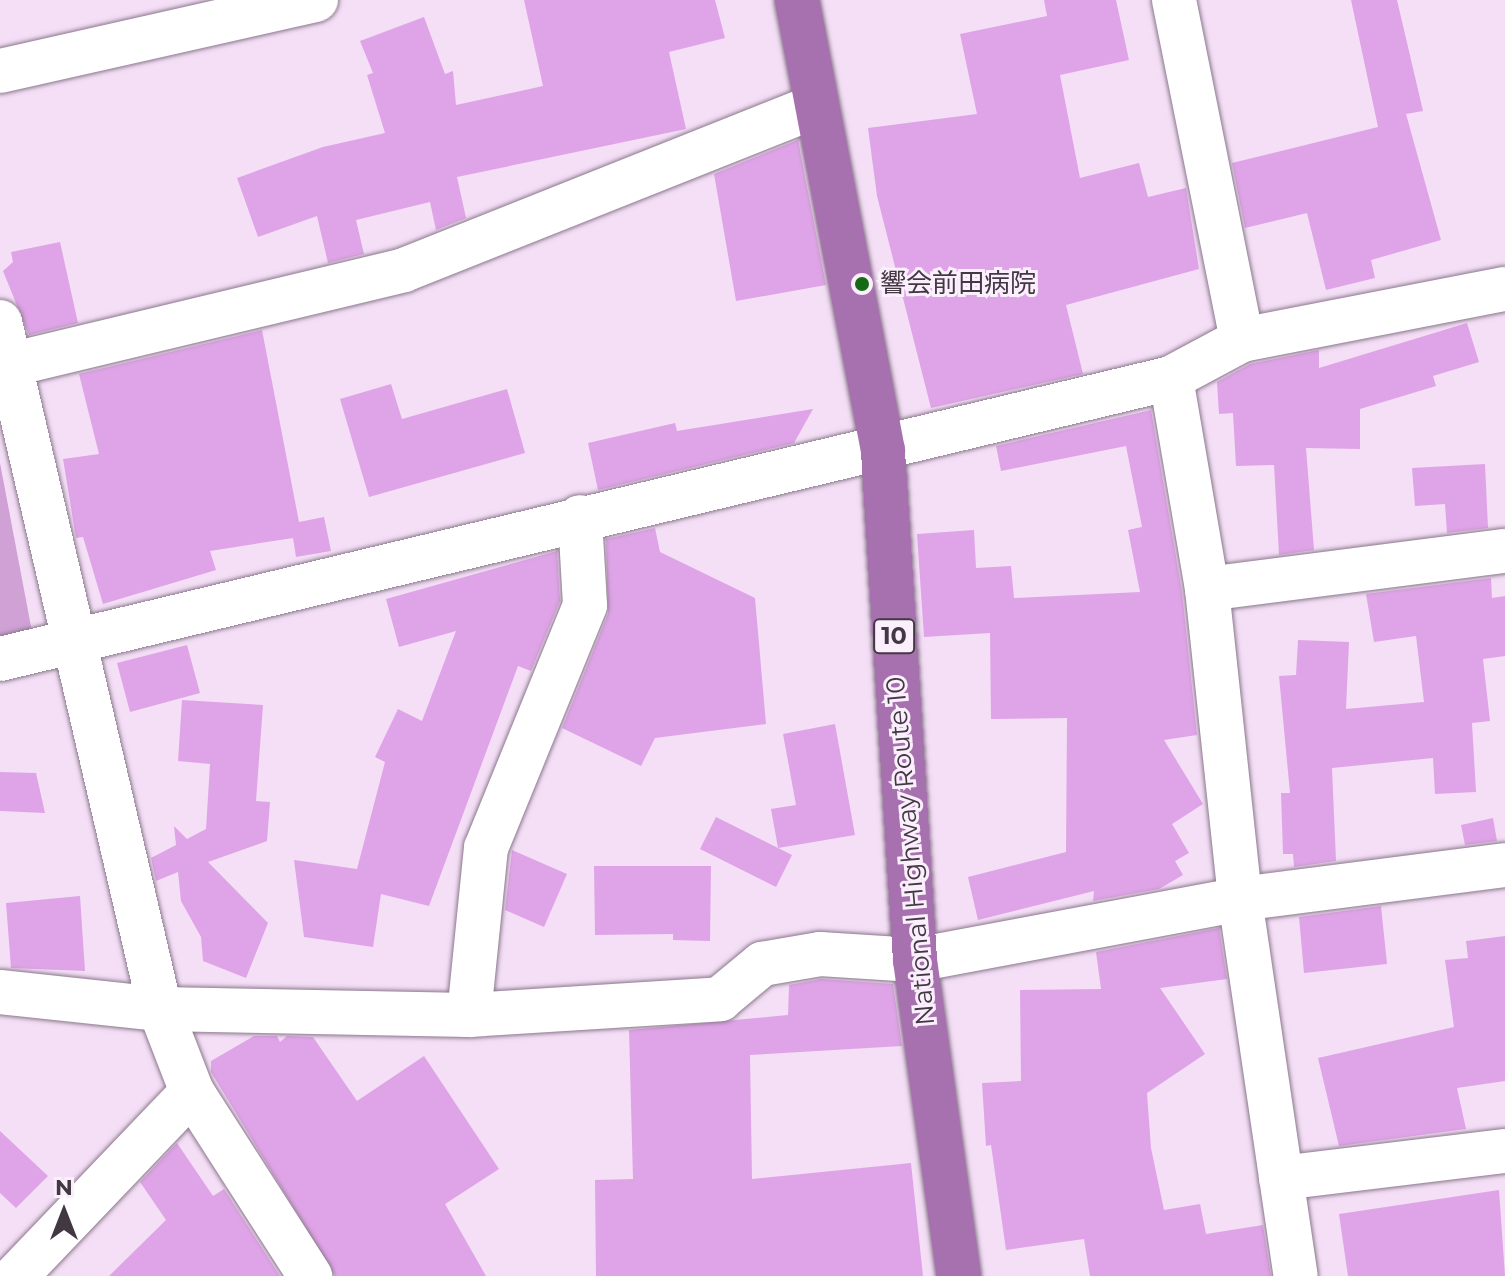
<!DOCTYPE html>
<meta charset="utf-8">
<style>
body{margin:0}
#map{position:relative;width:1505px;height:1276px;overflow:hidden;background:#f4dff6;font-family:Montserrat,"Noto Sans JP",sans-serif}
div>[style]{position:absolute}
.green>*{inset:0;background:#cfa1d5}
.building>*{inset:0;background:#dfa4e7}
.roads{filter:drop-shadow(0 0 2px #8b788d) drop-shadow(0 0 2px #8b788d)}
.minor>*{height:44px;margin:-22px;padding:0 22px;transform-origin:22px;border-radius:22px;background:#fff}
.highway>*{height:44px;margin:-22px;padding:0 22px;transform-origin:22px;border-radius:22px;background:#a771af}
.dots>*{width:22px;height:22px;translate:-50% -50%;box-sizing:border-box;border:4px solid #fceffd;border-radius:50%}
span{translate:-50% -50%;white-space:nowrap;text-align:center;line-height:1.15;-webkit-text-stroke:6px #fceffd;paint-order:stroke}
.shield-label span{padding:2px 6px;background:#fceffd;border:2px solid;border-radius:6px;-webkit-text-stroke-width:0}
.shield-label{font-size:24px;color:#413842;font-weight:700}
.poi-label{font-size:26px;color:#413842}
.left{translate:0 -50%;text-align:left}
.street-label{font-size:26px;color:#413842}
.north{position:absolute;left:24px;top:1172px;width:80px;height:80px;-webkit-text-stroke:6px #fceffd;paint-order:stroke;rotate:0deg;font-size:22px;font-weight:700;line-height:32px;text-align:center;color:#413842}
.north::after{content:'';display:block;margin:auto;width:28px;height:36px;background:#413842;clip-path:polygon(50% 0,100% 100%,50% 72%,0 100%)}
</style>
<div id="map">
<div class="green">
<div style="clip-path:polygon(0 463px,33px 637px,0 644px)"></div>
</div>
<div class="building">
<div style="clip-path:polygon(524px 0,715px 0,725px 38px,669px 52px,686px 129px,457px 177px,466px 218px,436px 230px,430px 202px,356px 220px,364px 254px,328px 263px,317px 216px,258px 237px,237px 178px,323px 147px,385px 133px,367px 75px,373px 73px,360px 41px,424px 17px,445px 74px,453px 71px,456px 105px,543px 86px)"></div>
<div style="clip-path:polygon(1044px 0,1116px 0,1129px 60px,1060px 75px,1080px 178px,1139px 163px,1148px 197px,1186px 188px,1199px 269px,1066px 305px,1083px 374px,931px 408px,877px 196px,868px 128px,977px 114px,960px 34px,1047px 16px)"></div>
<div style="clip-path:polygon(1351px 0,1397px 0,1423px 111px,1406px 114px,1441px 240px,1371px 260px,1375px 278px,1326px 290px,1307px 213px,1245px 228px,1232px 163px,1378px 127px)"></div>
<div style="clip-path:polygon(798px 140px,826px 285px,736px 301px,714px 174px)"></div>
<div style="clip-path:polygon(60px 242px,78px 323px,29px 335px,3px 271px,13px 262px,11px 252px)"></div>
<div style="clip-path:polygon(1467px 323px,1479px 362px,1433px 376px,1436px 386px,1360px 409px,1360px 449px,1306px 448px,1314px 550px,1279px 555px,1274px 465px,1236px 466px,1233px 413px,1219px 414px,1217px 382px,1250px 364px,1319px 350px,1319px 368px)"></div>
<div style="clip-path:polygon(262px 330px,299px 522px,324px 517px,331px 551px,296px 557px,293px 538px,210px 551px,216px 570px,103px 604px,83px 537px,76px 538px,63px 459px,99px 454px,79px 374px)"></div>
<div style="clip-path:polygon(391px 384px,402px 419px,507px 389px,525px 453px,369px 497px,340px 399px)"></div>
<div style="clip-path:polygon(813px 409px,794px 443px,598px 490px,588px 443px,675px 423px,677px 431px)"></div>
<div style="clip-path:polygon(1151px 410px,1182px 592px,1197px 735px,1164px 740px,1203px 804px,1172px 824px,1189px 853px,1175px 861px,1183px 875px,1159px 889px,1093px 901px,1094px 891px,978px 920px,968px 877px,1066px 852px,1067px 718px,991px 719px,990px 633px,924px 637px,917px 534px,974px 530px,976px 568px,1011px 566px,1014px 598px,1140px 592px,1128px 530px,1142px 527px,1126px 446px,1001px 471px,996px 446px)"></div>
<div style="clip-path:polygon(1485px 464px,1488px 528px,1447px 533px,1445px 504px,1415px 506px,1412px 468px)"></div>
<div style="clip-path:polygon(655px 528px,660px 552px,755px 598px,766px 724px,655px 738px,641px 766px,562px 728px,608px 614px,606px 539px)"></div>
<div style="clip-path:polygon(557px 551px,560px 601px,531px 671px,518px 666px,429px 906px,381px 894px,373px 947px,304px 937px,294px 860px,357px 869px,385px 762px,375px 757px,398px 709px,422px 721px,456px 631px,399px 647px,386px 599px)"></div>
<div style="clip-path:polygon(1491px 578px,1492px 598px,1505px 596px,1505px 656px,1483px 659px,1490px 721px,1472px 723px,1476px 792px,1435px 794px,1433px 758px,1332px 768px,1336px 861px,1294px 867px,1293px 854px,1283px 854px,1281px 793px,1290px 793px,1279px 676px,1296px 675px,1298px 640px,1349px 642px,1346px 709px,1424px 702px,1416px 636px,1374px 642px,1366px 594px)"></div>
<div style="clip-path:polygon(187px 645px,200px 693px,130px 712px,117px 663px)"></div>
<div style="clip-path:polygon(182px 700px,263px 705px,256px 801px,270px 802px,267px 841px,208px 862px,268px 923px,246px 978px,203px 961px,201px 937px,181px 901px,178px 872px,156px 881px,151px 858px,176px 845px,174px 826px,187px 839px,206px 829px,210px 764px,178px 761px)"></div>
<div style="clip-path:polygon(835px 724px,855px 835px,778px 848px,771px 809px,796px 805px,783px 734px)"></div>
<div style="clip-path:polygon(0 772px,36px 773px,45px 813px,0 811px)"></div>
<div style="clip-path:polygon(716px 817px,792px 855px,776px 887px,700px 849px)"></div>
<div style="clip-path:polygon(1493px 818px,1497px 841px,1465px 845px,1461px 825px)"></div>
<div style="clip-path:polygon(512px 850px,567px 874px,544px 927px,505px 910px)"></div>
<div style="clip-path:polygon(594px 866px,711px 866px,710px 941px,673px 940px,673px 934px,595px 935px)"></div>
<div style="clip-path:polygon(80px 896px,85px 971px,11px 968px,6px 903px)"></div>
<div style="clip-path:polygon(1381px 906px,1387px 964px,1304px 973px,1299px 917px)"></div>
<div style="clip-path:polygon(1219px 928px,1227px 979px,1160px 988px,1205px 1054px,1147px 1093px,1151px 1148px,1164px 1210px,1200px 1204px,1206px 1234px,1263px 1225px,1271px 1276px,1090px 1276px,1084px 1239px,1006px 1250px,991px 1145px,986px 1146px,982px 1083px,1021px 1081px,1020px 990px,1101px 989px,1096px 952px)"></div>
<div style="clip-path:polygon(1505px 936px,1505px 1081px,1457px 1088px,1466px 1129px,1339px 1146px,1318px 1058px,1454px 1027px,1445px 960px,1468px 958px,1466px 941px)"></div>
<div style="clip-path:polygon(821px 979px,893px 984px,902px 1046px,750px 1055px,752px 1179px,911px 1163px,923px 1276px,596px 1276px,595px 1180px,633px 1179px,629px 1030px,788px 1015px,789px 985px)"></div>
<div style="clip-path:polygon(254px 1036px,277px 1036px,280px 1042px,287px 1036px,313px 1037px,357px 1101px,424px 1056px,499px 1169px,445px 1204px,486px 1276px,335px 1276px,211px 1072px,211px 1061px)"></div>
<div style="clip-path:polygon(0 1131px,48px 1176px,16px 1208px,0 1193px)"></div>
<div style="clip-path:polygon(177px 1143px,213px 1196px,224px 1189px,280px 1276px,109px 1276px,166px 1220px,140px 1182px)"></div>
<div style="clip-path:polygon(1499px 1190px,1505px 1276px,1348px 1276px,1339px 1214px)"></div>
</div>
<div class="roads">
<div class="minor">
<div style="left:1174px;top:0;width:347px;rotate:78.7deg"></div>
<div style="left:0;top:71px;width:324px;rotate:-12.7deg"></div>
<div style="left:0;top:322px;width:705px;rotate:76.89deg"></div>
<div style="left:160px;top:1009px;width:89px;rotate:68.9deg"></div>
<div style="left:192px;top:1092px;width:219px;rotate:57.3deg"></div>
<div style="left:13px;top:364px;width:402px;rotate:-13.5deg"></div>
<div style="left:404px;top:270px;width:441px;rotate:-21.7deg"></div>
<div style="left:1171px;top:378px;width:214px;rotate:80.3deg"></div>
<div style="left:1207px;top:589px;width:312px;rotate:83.9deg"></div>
<div style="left:1240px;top:899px;width:381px;rotate:81.6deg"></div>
<div style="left:1207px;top:589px;width:300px;rotate:-7.3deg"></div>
<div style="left:0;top:659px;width:1204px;rotate:-13.49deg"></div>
<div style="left:1171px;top:378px;width:81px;rotate:-28.2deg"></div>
<div style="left:1242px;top:340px;width:268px;rotate:-11deg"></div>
<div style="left:0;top:992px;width:161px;rotate:6.1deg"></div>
<div style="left:160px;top:1009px;width:309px;rotate:1.1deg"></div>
<div style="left:469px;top:1015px;width:252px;rotate:-3.6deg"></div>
<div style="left:720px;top:999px;width:55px;rotate:-39.8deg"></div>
<div style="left:762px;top:964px;width:59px;rotate:-9.8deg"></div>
<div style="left:820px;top:954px;width:95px;rotate:3.6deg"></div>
<div style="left:915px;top:960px;width:331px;rotate:-10.6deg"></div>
<div style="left:1240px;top:899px;width:267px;rotate:-7.3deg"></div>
<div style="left:469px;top:1015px;width:168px;rotate:-84.2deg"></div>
<div style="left:486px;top:848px;width:262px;rotate:-67.8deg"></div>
<div style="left:585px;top:605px;width:88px;rotate:-93.3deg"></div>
<div style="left:1281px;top:1178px;width:226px;rotate:-6.9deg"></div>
<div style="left:16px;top:1276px;width:255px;rotate:-46.3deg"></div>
</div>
<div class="highway">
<div style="left:797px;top:0;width:459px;rotate:79.2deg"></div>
<div style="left:883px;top:451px;width:510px;rotate:86.4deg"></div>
<div style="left:915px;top:960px;width:319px;rotate:82.1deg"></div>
</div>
</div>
<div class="dots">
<div style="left:862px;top:284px;background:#156b13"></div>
</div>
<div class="shield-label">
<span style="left:894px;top:636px">10</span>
</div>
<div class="poi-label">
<span class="left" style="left:880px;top:284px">響会前田病院</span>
</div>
<div class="street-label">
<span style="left:911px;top:851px;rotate:-95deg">National Highway Route 10</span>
</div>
<div class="north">N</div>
</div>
